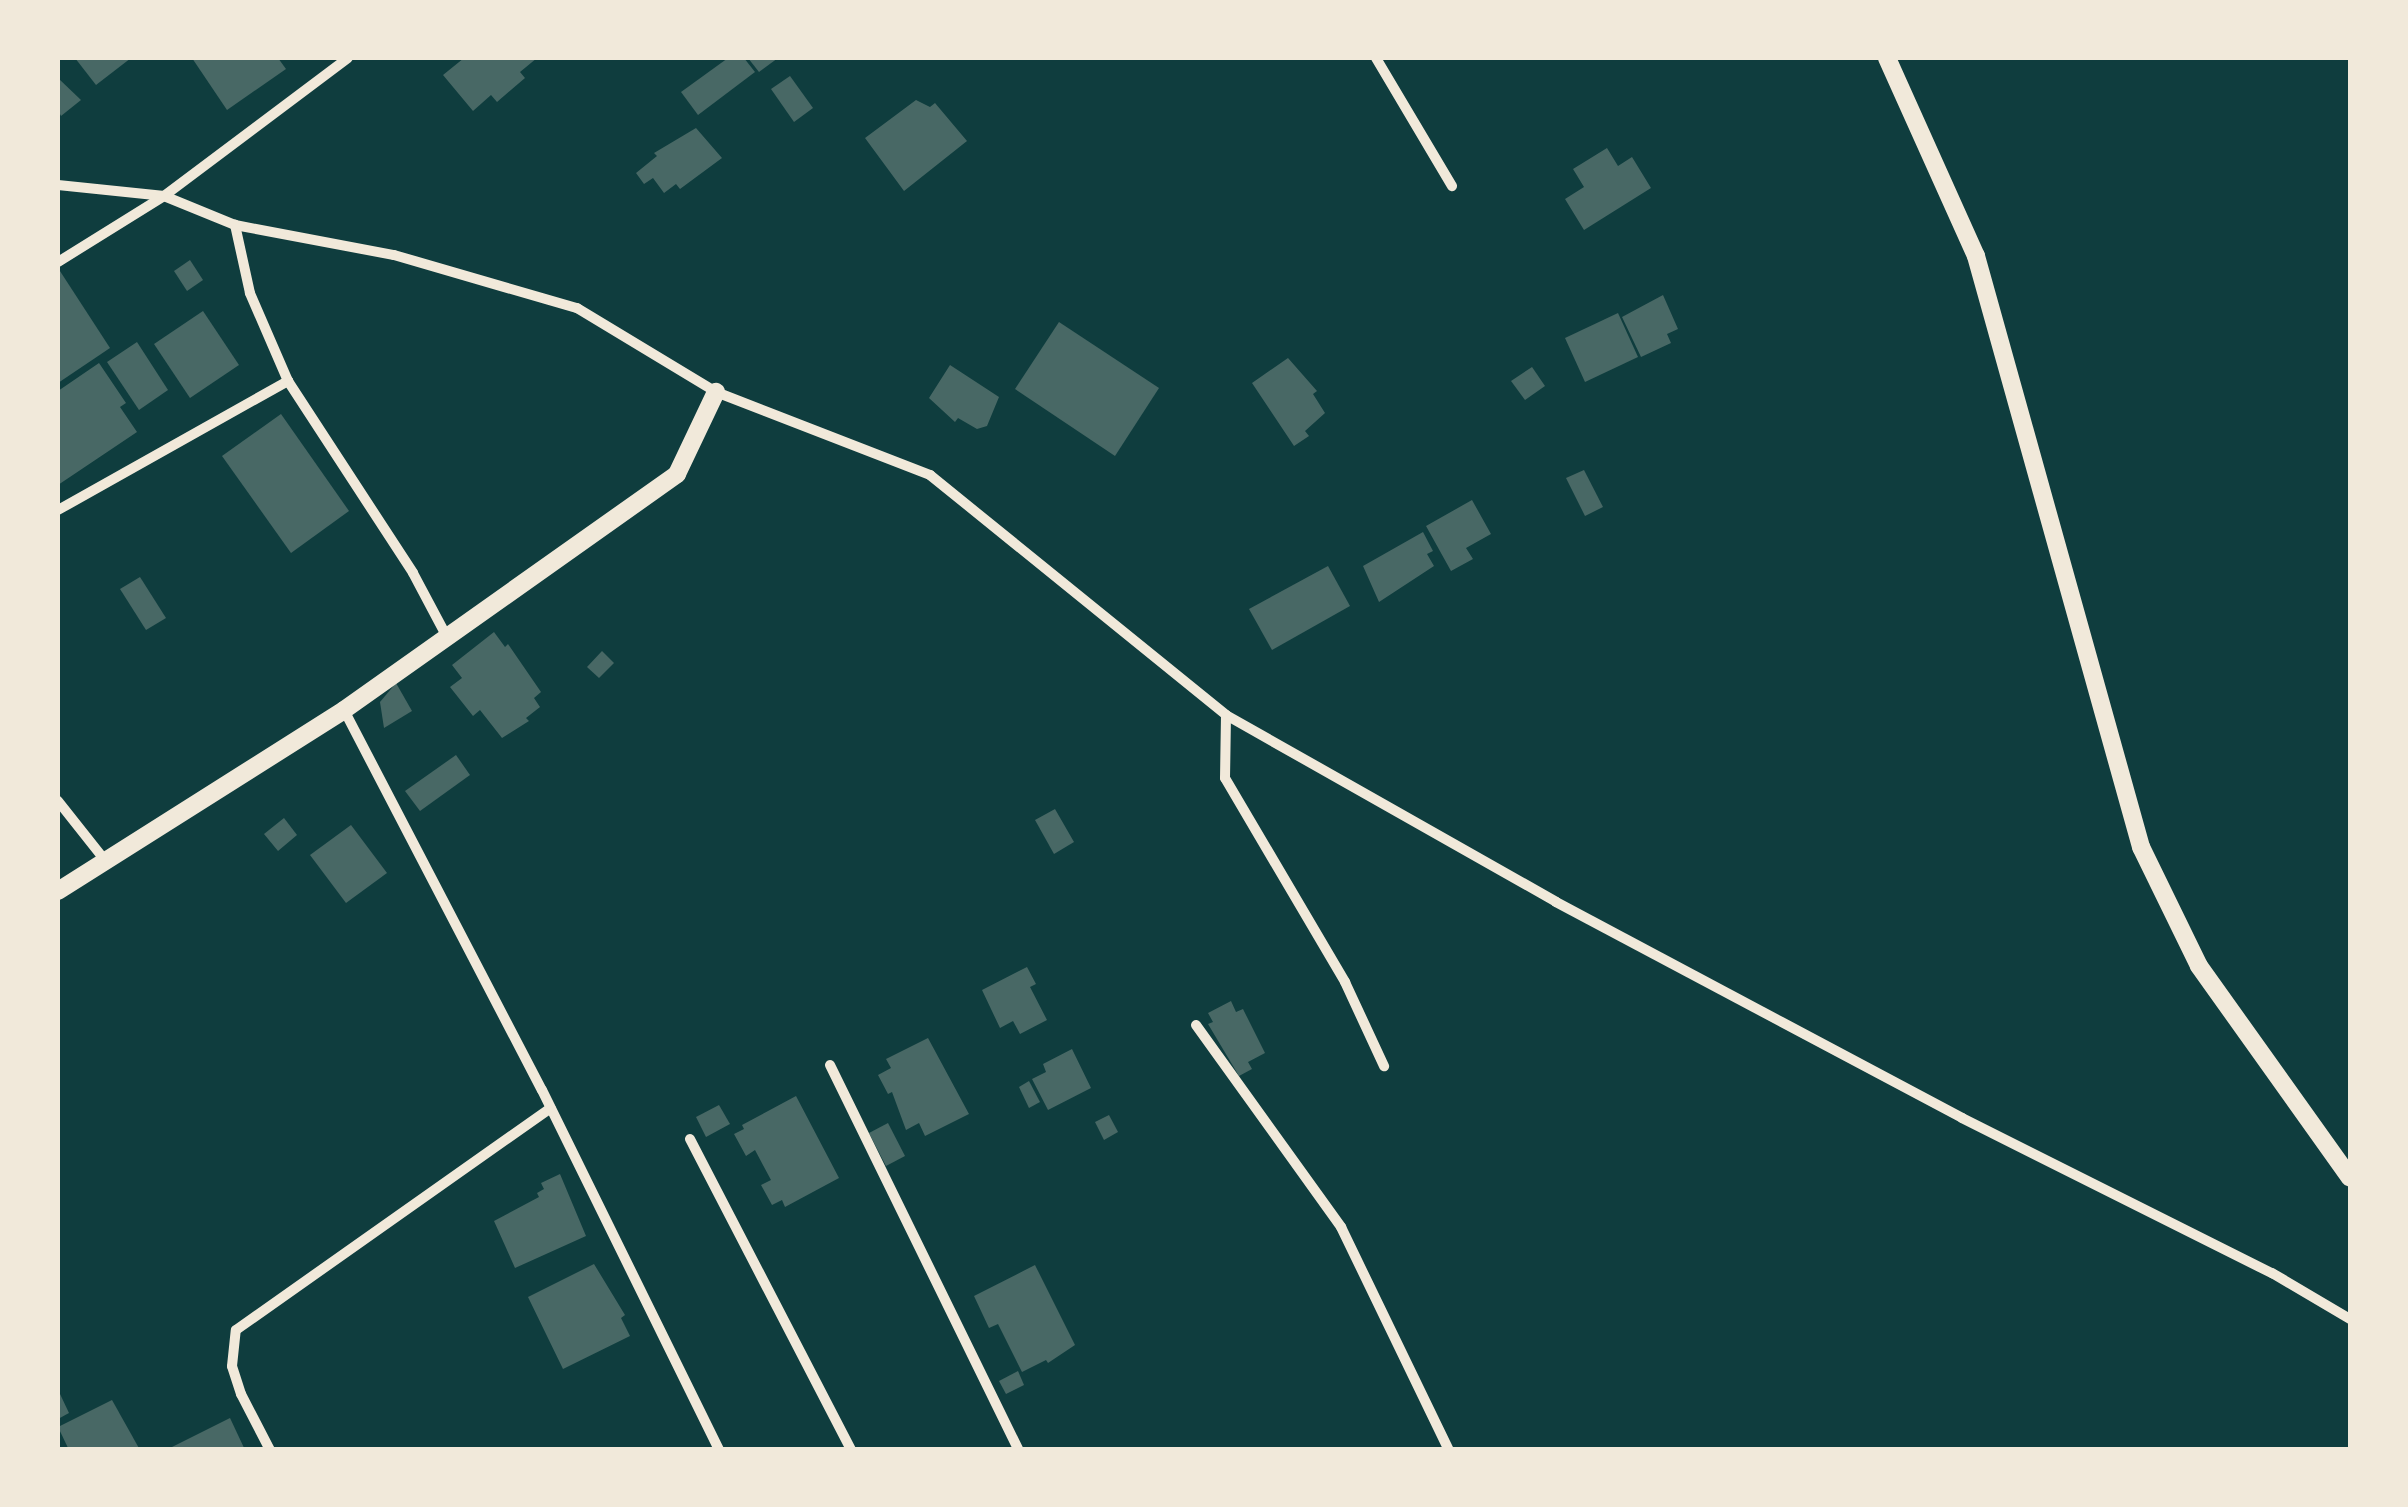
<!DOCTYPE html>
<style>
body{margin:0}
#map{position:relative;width:2408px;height:1507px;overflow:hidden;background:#0f3d3e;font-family:"Sofia Sans Condensed",sans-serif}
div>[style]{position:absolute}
.building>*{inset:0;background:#486865}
.minor>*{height:10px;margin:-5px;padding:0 5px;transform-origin:5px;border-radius:5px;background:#f1e9da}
.tertiary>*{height:18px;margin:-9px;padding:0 9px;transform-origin:9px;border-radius:9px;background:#f1e9da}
span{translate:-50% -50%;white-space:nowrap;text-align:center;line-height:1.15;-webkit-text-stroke:8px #f1e9da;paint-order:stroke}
.frame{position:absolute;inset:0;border:60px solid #f1e9da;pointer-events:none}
</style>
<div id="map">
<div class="building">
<div style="clip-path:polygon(75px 58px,131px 58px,96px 85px)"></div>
<div style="clip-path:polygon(192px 58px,278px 58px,286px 69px,227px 110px)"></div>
<div style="clip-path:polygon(464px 58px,537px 58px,520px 72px,525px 78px,497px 102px,491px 95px,473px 111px,443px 75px)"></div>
<div style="clip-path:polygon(728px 58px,744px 58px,755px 72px,698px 115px,681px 92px)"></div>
<div style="clip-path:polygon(748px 58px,778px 58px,759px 72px)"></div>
<div style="clip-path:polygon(790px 76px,813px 108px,794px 122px,771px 89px)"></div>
<div style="clip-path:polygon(58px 78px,81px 100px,61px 116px,58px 110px)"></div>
<div style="clip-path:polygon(916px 100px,930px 107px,935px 103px,967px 141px,904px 191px,865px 138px)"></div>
<div style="clip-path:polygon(696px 128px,722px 158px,680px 189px,676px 184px,664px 193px,653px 178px,644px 184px,636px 173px,657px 156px,654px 153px)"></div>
<div style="clip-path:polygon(1607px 148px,1618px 166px,1632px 157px,1651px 188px,1584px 230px,1565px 199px,1584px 187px,1573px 169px)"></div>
<div style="clip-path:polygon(190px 260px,203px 280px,187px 291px,174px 271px)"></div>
<div style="clip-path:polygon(58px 268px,110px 348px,58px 383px)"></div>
<div style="clip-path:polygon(1663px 295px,1678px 329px,1667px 334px,1671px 343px,1641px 357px,1622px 317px)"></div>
<div style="clip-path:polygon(203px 311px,239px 365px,190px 398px,154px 344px)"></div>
<div style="clip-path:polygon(1618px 313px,1638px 357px,1585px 382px,1565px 338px)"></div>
<div style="clip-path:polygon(1059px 322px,1159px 388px,1115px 456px,1015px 389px)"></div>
<div style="clip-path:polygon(137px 342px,168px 390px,139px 410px,107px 362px)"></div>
<div style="clip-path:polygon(1288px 358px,1317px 391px,1313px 394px,1325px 413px,1305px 431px,1309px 436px,1294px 446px,1252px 383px)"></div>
<div style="clip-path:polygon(99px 363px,126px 403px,120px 407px,137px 432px,58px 485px,58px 391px)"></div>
<div style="clip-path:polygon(950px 365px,999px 397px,987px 426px,977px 429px,958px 418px,955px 422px,929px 398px)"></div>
<div style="clip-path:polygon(1532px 367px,1545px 386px,1525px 400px,1511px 381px)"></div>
<div style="clip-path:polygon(281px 414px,349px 511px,291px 553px,222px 456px)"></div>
<div style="clip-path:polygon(1584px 470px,1603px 507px,1585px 516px,1566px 478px)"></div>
<div style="clip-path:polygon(1472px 500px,1491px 534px,1466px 548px,1473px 559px,1451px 571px,1426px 526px)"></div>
<div style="clip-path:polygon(1423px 532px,1433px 551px,1427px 554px,1434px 566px,1379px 602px,1363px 566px)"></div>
<div style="clip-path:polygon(1328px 566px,1350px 606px,1272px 650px,1249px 609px)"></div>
<div style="clip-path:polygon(140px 577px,166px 618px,146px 630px,120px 589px)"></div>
<div style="clip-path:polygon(494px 632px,505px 647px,508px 644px,541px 692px,534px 698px,540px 707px,526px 718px,529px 721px,502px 738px,480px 710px,473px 716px,450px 687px,462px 678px,452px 665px)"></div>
<div style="clip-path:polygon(602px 651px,614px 663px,599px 678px,587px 667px)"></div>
<div style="clip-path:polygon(396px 683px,412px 711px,384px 728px,380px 702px)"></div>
<div style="clip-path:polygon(456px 755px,470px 775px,420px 811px,405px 791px)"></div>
<div style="clip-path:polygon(1055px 809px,1074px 842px,1054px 854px,1035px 820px)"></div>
<div style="clip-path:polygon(284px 818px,297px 835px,278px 851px,264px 834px)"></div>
<div style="clip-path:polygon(351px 825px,387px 873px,346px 903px,310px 855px)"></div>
<div style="clip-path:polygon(1027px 967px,1036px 984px,1030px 987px,1047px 1020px,1020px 1034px,1013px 1021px,1000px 1028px,982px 990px)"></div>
<div style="clip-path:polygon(1231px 1001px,1236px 1012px,1243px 1009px,1265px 1053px,1248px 1062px,1252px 1069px,1239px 1076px,1208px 1024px,1213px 1022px,1208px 1013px)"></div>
<div style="clip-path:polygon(928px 1038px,969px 1114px,925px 1136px,919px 1123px,906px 1130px,892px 1092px,888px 1094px,878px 1075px,891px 1068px,886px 1059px)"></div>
<div style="clip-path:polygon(1072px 1049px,1091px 1088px,1048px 1110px,1032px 1079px,1046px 1072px,1043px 1064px)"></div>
<div style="clip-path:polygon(1029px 1081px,1040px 1102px,1029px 1108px,1019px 1087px)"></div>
<div style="clip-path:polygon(796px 1096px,839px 1178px,785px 1207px,782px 1200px,772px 1205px,761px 1185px,771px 1180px,755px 1150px,746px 1156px,734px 1134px,744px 1129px,742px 1125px)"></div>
<div style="clip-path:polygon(719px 1105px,730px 1124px,706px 1137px,696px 1117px)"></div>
<div style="clip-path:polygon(1109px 1115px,1118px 1132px,1104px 1140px,1095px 1122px)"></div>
<div style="clip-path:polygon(888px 1123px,905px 1156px,886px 1166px,869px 1133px)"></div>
<div style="clip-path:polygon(560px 1174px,586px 1236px,515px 1268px,494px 1221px,539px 1197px,537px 1193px,544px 1189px,541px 1183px)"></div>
<div style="clip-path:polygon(594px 1264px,625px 1315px,621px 1318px,630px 1336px,563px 1369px,528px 1297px)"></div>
<div style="clip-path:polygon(1035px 1265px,1075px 1345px,1048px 1363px,1046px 1360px,1022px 1372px,998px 1324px,989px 1328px,974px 1296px)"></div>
<div style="clip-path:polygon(1018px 1371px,1024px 1385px,1006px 1394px,999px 1381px)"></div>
<div style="clip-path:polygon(60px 1394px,69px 1413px,58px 1419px,58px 1395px)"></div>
<div style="clip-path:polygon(112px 1400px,140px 1450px,69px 1450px,58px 1427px)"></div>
<div style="clip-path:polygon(230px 1418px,245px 1450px,166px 1450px)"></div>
</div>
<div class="minor">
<div style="left:1376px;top:58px;width:149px;rotate:59.3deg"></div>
<div style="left:58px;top:185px;width:107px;rotate:5.9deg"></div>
<div style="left:164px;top:196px;width:77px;rotate:22.2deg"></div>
<div style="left:235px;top:225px;width:162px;rotate:10.7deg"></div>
<div style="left:394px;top:255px;width:191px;rotate:16.2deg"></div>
<div style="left:577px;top:308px;width:162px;rotate:31.1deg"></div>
<div style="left:716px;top:392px;width:230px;rotate:21.2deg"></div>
<div style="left:930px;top:475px;width:381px;rotate:39deg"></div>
<div style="left:1226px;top:715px;width:379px;rotate:29.5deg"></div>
<div style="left:1556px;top:902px;width:460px;rotate:28deg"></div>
<div style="left:1962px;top:1118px;width:347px;rotate:26.6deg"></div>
<div style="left:2272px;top:1273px;width:91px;rotate:30.5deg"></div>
<div style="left:58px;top:262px;width:125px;rotate:-31.9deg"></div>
<div style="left:164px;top:196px;width:230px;rotate:-36.9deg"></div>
<div style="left:288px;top:381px;width:229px;rotate:56.9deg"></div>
<div style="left:413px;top:573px;width:70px;rotate:62deg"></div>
<div style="left:58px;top:510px;width:264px;rotate:-29.3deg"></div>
<div style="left:288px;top:381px;width:96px;rotate:-113.4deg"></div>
<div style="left:250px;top:293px;width:70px;rotate:-102.4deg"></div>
<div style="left:344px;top:710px;width:428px;rotate:62.5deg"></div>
<div style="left:542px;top:1090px;width:401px;rotate:63.8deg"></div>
<div style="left:1226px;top:715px;width:63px;rotate:90.9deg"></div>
<div style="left:1225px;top:778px;width:237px;rotate:59.5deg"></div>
<div style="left:1345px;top:982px;width:93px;rotate:65.1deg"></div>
<div style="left:58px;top:801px;width:74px;rotate:51.6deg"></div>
<div style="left:1196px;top:1025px;width:249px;rotate:54.3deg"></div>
<div style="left:1341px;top:1227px;width:248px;rotate:64.2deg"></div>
<div style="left:830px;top:1065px;width:429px;rotate:63.9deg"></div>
<div style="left:690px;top:1139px;width:350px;rotate:62.6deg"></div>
<div style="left:270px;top:1450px;width:63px;rotate:-117.4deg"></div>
<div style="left:241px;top:1394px;width:29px;rotate:-108deg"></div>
<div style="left:232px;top:1366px;width:36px;rotate:-84deg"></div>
<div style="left:236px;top:1330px;width:385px;rotate:-35.2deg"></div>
</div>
<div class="tertiary">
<div style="left:1887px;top:58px;width:217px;rotate:65.8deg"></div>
<div style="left:1976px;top:256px;width:614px;rotate:74.4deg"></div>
<div style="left:2141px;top:847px;width:132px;rotate:64deg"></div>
<div style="left:2199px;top:966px;width:260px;rotate:54.5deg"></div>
<div style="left:58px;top:891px;width:338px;rotate:-32.3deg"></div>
<div style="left:344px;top:710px;width:408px;rotate:-35.3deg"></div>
<div style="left:677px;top:474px;width:91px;rotate:-64.6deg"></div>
</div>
<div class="frame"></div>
</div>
